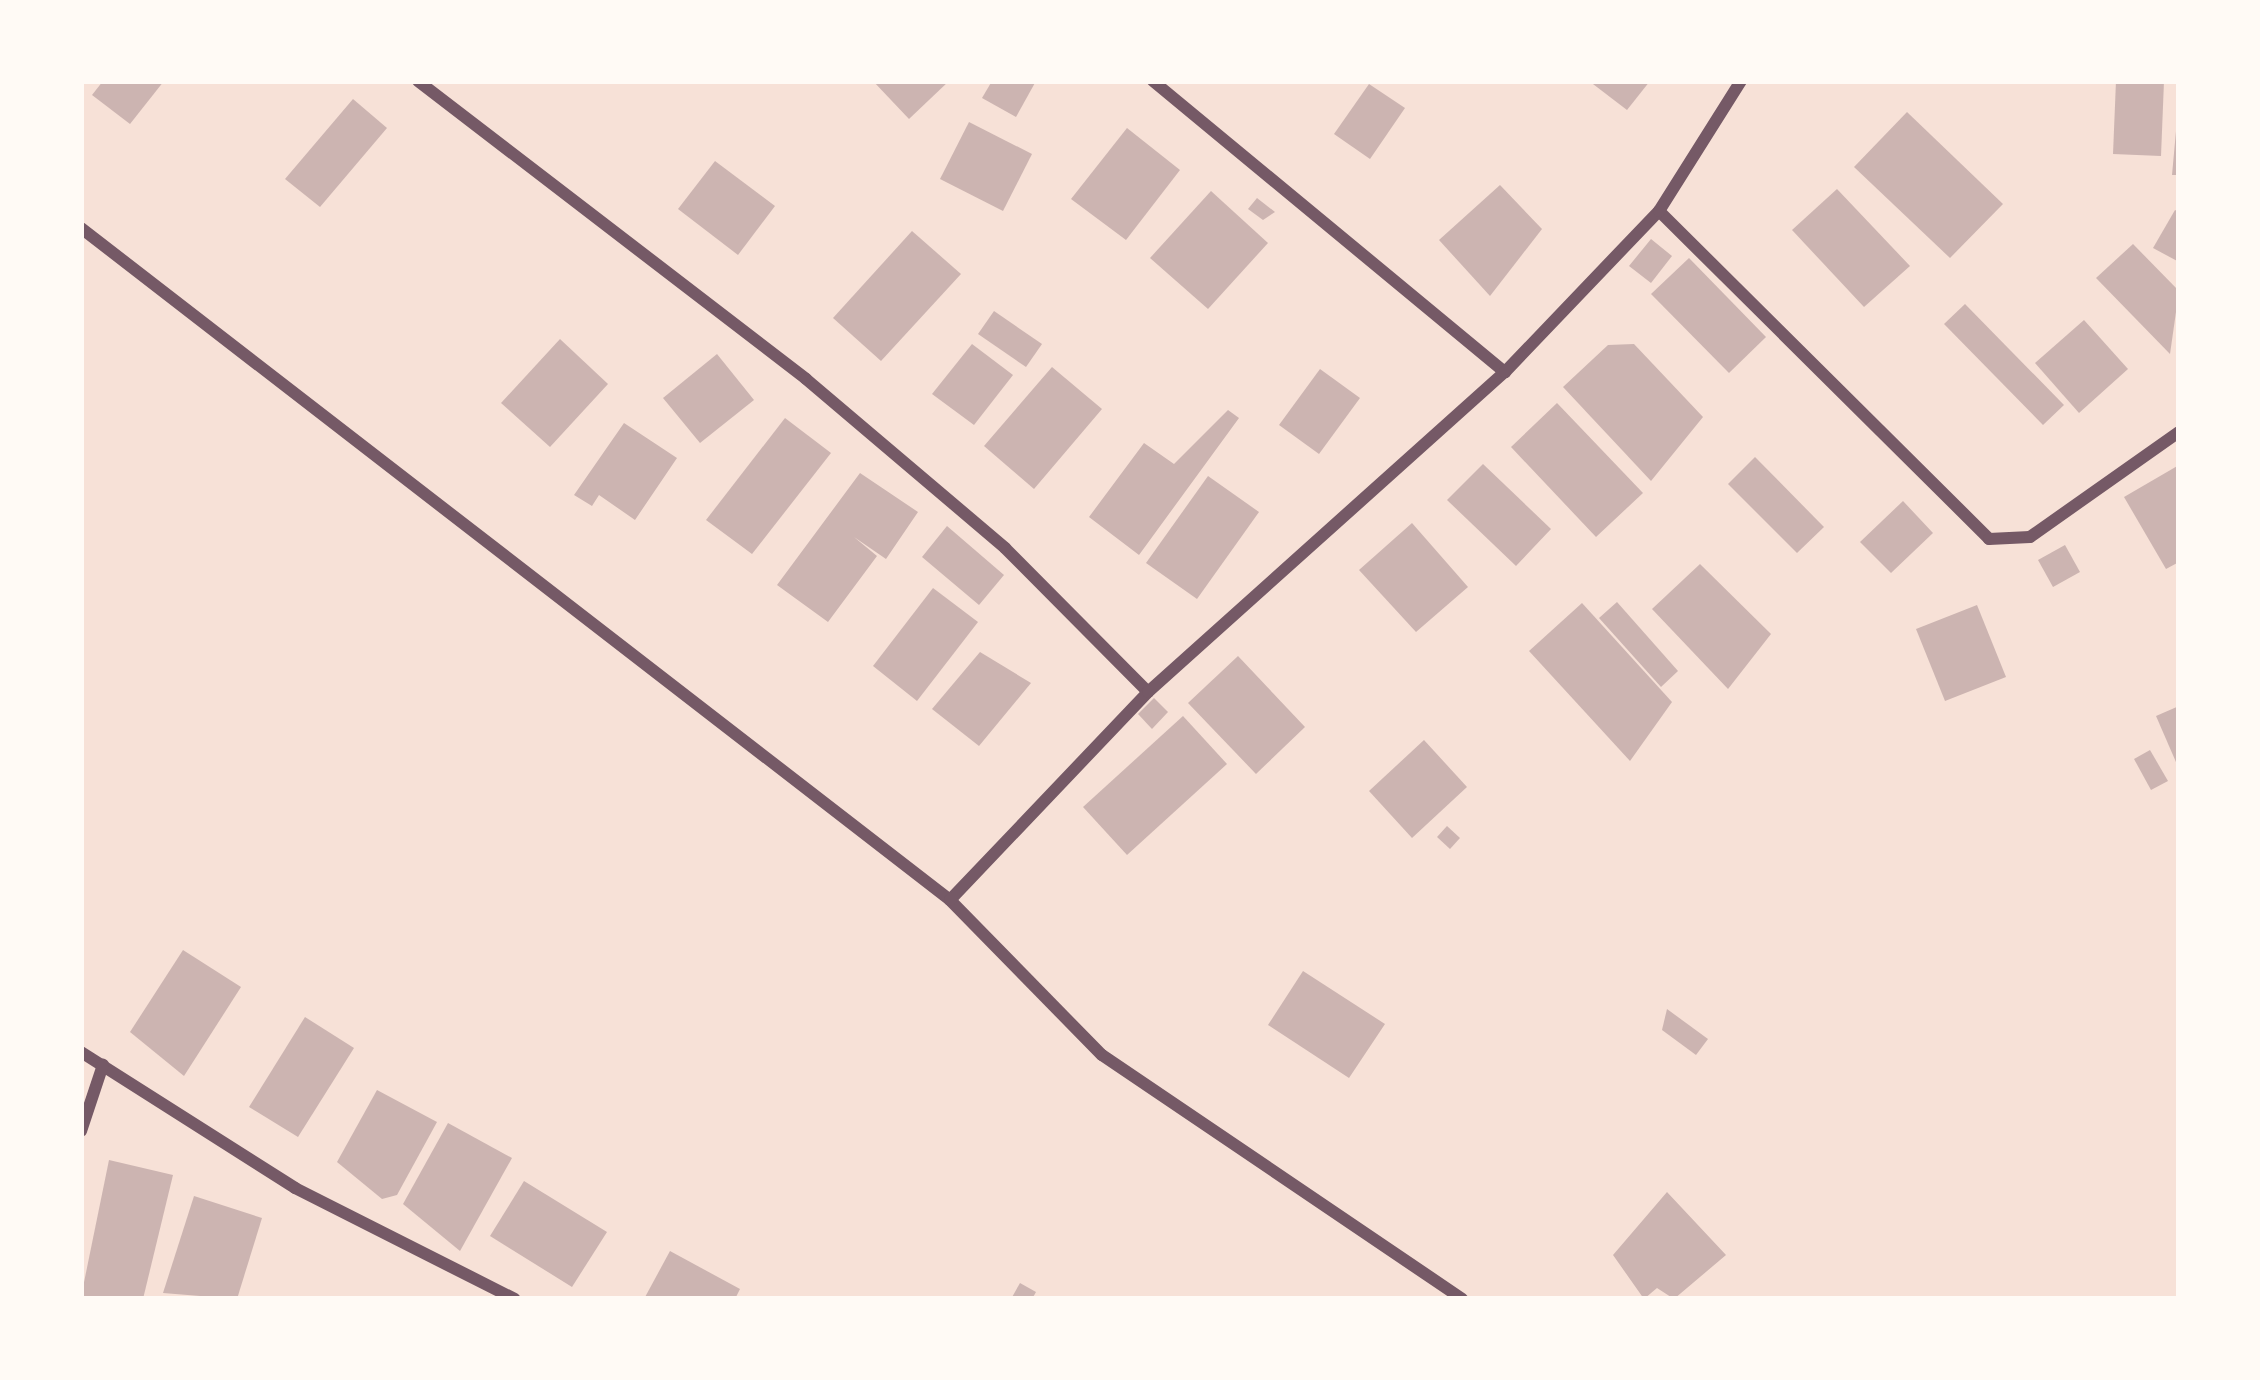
<!DOCTYPE html>
<style>
body{margin:0}
#map{position:relative;width:2260px;height:1380px;overflow:hidden;background:#f7e1d7;font-family:"PT Sans Narrow",sans-serif}
div>[style]{position:absolute}
.building>*{inset:0;background:#ccb4b1}
.minor>*{height:12px;margin:-6px;padding:0 6px;transform-origin:6px;border-radius:6px;background:#755966}
span{translate:-50% -50%;white-space:nowrap;text-align:center;line-height:1.15;-webkit-text-stroke:12px #fffaf5;paint-order:stroke}
.frame{position:absolute;inset:0;border:84px solid #fffaf5;pointer-events:none}
</style>
<div id="map">
<div class="building">
<div style="clip-path:polygon(103px 81px,164px 81px,130px 124px,92px 95px)"></div>
<div style="clip-path:polygon(873px 81px,949px 81px,909px 119px)"></div>
<div style="clip-path:polygon(992px 81px,1036px 81px,1016px 117px,982px 98px)"></div>
<div style="clip-path:polygon(1589px 81px,1650px 81px,1627px 110px)"></div>
<div style="clip-path:polygon(2116px 81px,2164px 81px,2161px 156px,2113px 154px)"></div>
<div style="clip-path:polygon(1369px 84px,1405px 108px,1370px 159px,1334px 134px)"></div>
<div style="clip-path:polygon(353px 99px,387px 128px,320px 207px,285px 179px)"></div>
<div style="clip-path:polygon(1907px 112px,2003px 204px,1950px 258px,1854px 167px)"></div>
<div style="clip-path:polygon(969px 122px,1032px 154px,1003px 211px,940px 179px)"></div>
<div style="clip-path:polygon(1127px 128px,1180px 170px,1126px 240px,1071px 199px)"></div>
<div style="clip-path:polygon(2176px 131px,2179px 131px,2179px 175px,2172px 175px)"></div>
<div style="clip-path:polygon(715px 161px,775px 206px,738px 255px,678px 209px)"></div>
<div style="clip-path:polygon(1500px 185px,1542px 229px,1490px 296px,1439px 240px)"></div>
<div style="clip-path:polygon(1837px 189px,1910px 266px,1864px 307px,1792px 230px)"></div>
<div style="clip-path:polygon(1211px 191px,1268px 243px,1208px 309px,1150px 258px)"></div>
<div style="clip-path:polygon(1257px 198px,1275px 212px,1263px 220px,1248px 209px)"></div>
<div style="clip-path:polygon(2175px 210px,2179px 212px,2179px 262px,2153px 248px)"></div>
<div style="clip-path:polygon(912px 231px,961px 274px,881px 361px,833px 318px)"></div>
<div style="clip-path:polygon(1651px 239px,1672px 256px,1651px 283px,1629px 266px)"></div>
<div style="clip-path:polygon(2133px 244px,2179px 291px,2170px 354px,2096px 278px)"></div>
<div style="clip-path:polygon(1689px 258px,1766px 337px,1729px 373px,1651px 294px)"></div>
<div style="clip-path:polygon(1965px 304px,2064px 405px,2043px 425px,1944px 324px)"></div>
<div style="clip-path:polygon(994px 311px,1042px 344px,1026px 367px,978px 334px)"></div>
<div style="clip-path:polygon(2084px 320px,2128px 369px,2079px 413px,2035px 363px)"></div>
<div style="clip-path:polygon(560px 339px,608px 384px,550px 447px,501px 403px)"></div>
<div style="clip-path:polygon(972px 344px,1013px 375px,974px 425px,932px 394px)"></div>
<div style="clip-path:polygon(1634px 344px,1703px 417px,1651px 481px,1563px 387px,1608px 345px)"></div>
<div style="clip-path:polygon(717px 354px,754px 400px,700px 443px,663px 398px)"></div>
<div style="clip-path:polygon(1052px 367px,1102px 409px,1034px 489px,984px 446px)"></div>
<div style="clip-path:polygon(1320px 369px,1360px 398px,1319px 454px,1279px 425px)"></div>
<div style="clip-path:polygon(1557px 403px,1643px 493px,1596px 537px,1511px 447px)"></div>
<div style="clip-path:polygon(1228px 410px,1239px 418px,1139px 555px,1089px 517px,1144px 443px,1174px 464px)"></div>
<div style="clip-path:polygon(785px 418px,831px 453px,752px 554px,706px 520px)"></div>
<div style="clip-path:polygon(624px 423px,677px 458px,635px 520px,599px 495px,592px 506px,574px 495px)"></div>
<div style="clip-path:polygon(1755px 457px,1824px 527px,1797px 553px,1728px 484px)"></div>
<div style="clip-path:polygon(1483px 464px,1551px 529px,1516px 566px,1447px 500px)"></div>
<div style="clip-path:polygon(2179px 465px,2179px 562px,2166px 569px,2124px 497px)"></div>
<div style="clip-path:polygon(860px 473px,918px 512px,886px 559px,854px 537px,877px 556px,828px 622px,777px 585px)"></div>
<div style="clip-path:polygon(1208px 476px,1259px 512px,1197px 599px,1146px 563px)"></div>
<div style="clip-path:polygon(1903px 501px,1933px 533px,1891px 573px,1860px 542px)"></div>
<div style="clip-path:polygon(1412px 523px,1468px 587px,1416px 632px,1359px 570px)"></div>
<div style="clip-path:polygon(947px 526px,1004px 575px,979px 605px,922px 557px)"></div>
<div style="clip-path:polygon(2065px 545px,2080px 572px,2053px 587px,2038px 560px)"></div>
<div style="clip-path:polygon(1700px 564px,1771px 634px,1728px 689px,1652px 609px)"></div>
<div style="clip-path:polygon(933px 588px,978px 622px,917px 701px,873px 666px)"></div>
<div style="clip-path:polygon(1617px 602px,1678px 671px,1661px 687px,1599px 618px)"></div>
<div style="clip-path:polygon(1582px 603px,1672px 702px,1630px 761px,1529px 651px)"></div>
<div style="clip-path:polygon(1977px 605px,2006px 677px,1945px 701px,1916px 629px)"></div>
<div style="clip-path:polygon(980px 652px,1031px 683px,979px 746px,932px 709px)"></div>
<div style="clip-path:polygon(1238px 656px,1305px 727px,1256px 774px,1188px 703px)"></div>
<div style="clip-path:polygon(1154px 698px,1168px 712px,1152px 729px,1138px 714px)"></div>
<div style="clip-path:polygon(2179px 706px,2179px 769px,2156px 716px)"></div>
<div style="clip-path:polygon(1183px 716px,1227px 764px,1127px 855px,1083px 807px)"></div>
<div style="clip-path:polygon(1424px 740px,1467px 787px,1412px 838px,1369px 791px)"></div>
<div style="clip-path:polygon(2150px 750px,2168px 781px,2151px 790px,2134px 759px)"></div>
<div style="clip-path:polygon(1447px 826px,1460px 838px,1450px 849px,1437px 837px)"></div>
<div style="clip-path:polygon(183px 950px,241px 987px,184px 1076px,130px 1032px)"></div>
<div style="clip-path:polygon(1303px 971px,1385px 1024px,1349px 1078px,1268px 1025px)"></div>
<div style="clip-path:polygon(1667px 1009px,1708px 1039px,1696px 1055px,1662px 1030px)"></div>
<div style="clip-path:polygon(305px 1017px,354px 1048px,298px 1137px,249px 1107px)"></div>
<div style="clip-path:polygon(377px 1090px,437px 1122px,397px 1195px,382px 1199px,337px 1162px)"></div>
<div style="clip-path:polygon(448px 1123px,512px 1158px,460px 1251px,403px 1204px)"></div>
<div style="clip-path:polygon(109px 1160px,173px 1175px,143px 1299px,81px 1297px)"></div>
<div style="clip-path:polygon(524px 1181px,607px 1232px,572px 1287px,490px 1236px)"></div>
<div style="clip-path:polygon(1667px 1192px,1726px 1255px,1674px 1299px,1657px 1288px,1644px 1299px,1613px 1255px)"></div>
<div style="clip-path:polygon(194px 1196px,262px 1218px,237px 1299px,163px 1293px)"></div>
<div style="clip-path:polygon(670px 1251px,740px 1289px,735px 1299px,644px 1299px)"></div>
<div style="clip-path:polygon(1020px 1283px,1036px 1292px,1032px 1299px,1011px 1299px)"></div>
</div>
<div class="minor">
<div style="left:418px;top:81px;width:489px;rotate:37.5deg"></div>
<div style="left:806px;top:379px;width:261px;rotate:40.3deg"></div>
<div style="left:1005px;top:548px;width:203px;rotate:45.2deg"></div>
<div style="left:1153px;top:81px;width:457px;rotate:39.6deg"></div>
<div style="left:1659px;top:211px;width:465px;rotate:44.8deg"></div>
<div style="left:1989px;top:539px;width:41px;rotate:-2.8deg"></div>
<div style="left:2030px;top:537px;width:182px;rotate:-35.2deg"></div>
<div style="left:81px;top:228px;width:1099px;rotate:37.71deg"></div>
<div style="left:950px;top:900px;width:217px;rotate:45.6deg"></div>
<div style="left:1102px;top:1055px;width:435px;rotate:34.1deg"></div>
<div style="left:950px;top:900px;width:287px;rotate:-46.4deg"></div>
<div style="left:1148px;top:692px;width:479px;rotate:-41.9deg"></div>
<div style="left:1505px;top:372px;width:223px;rotate:-46.3deg"></div>
<div style="left:1659px;top:211px;width:154px;rotate:-57.8deg"></div>
<div style="left:81px;top:1052px;width:254px;rotate:32.4deg"></div>
<div style="left:295px;top:1188px;width:246px;rotate:26.8deg"></div>
<div style="left:81px;top:1131px;width:70px;rotate:-71.6deg"></div>
</div>
<div class="frame"></div>
</div>
